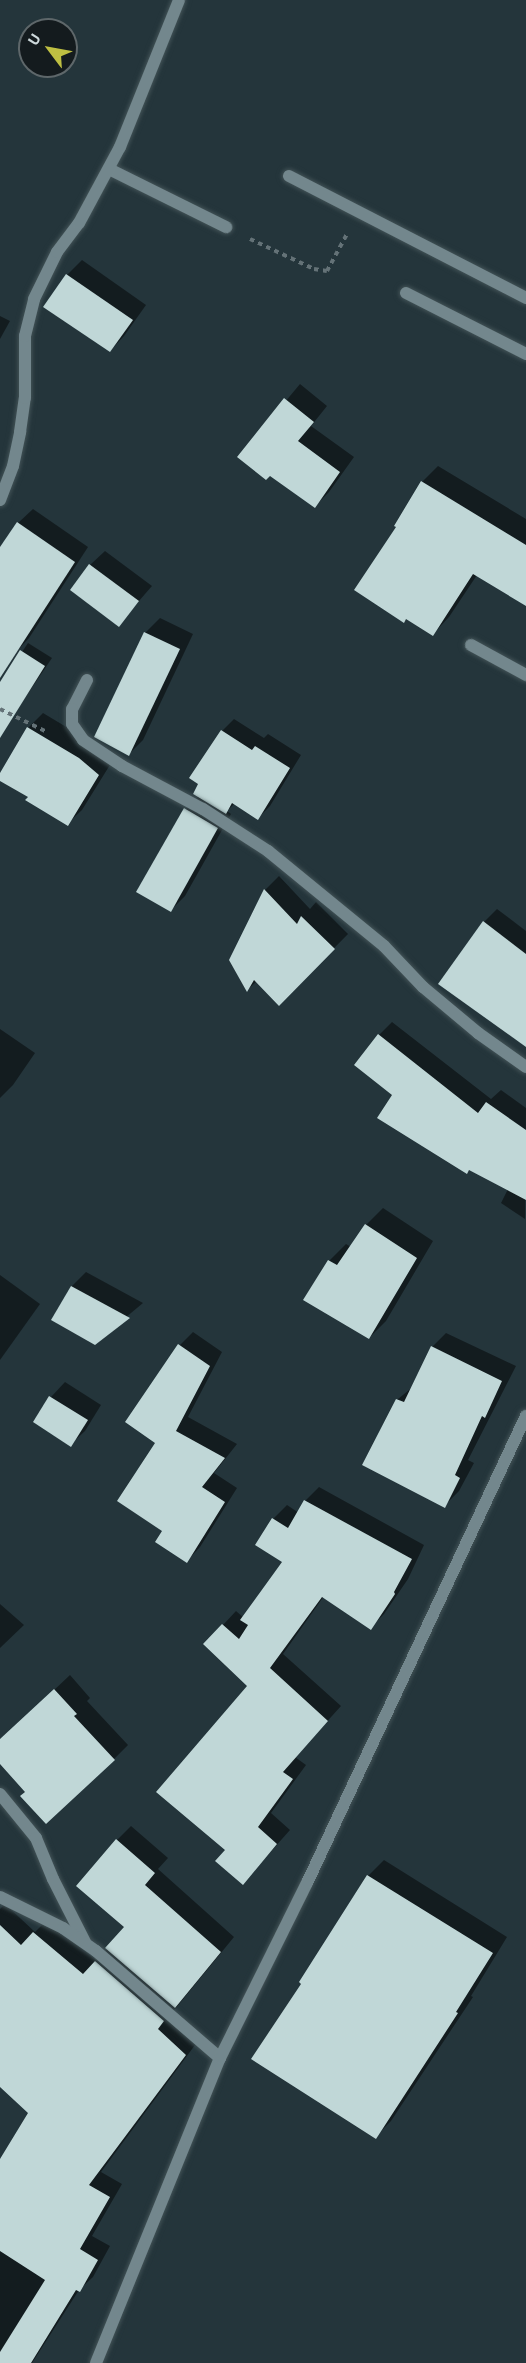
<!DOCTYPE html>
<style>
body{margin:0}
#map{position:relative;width:526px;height:2363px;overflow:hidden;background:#24353b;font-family:"Alegreya Sans",sans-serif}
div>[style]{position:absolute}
.shadow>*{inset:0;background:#0007}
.building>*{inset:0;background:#c0d7d7}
.path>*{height:4px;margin-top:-2px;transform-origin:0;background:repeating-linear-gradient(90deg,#647277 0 4.5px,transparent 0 9px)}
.roads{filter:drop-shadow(0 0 2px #425256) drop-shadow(0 0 2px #425256)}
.minor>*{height:12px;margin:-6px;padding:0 6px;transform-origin:6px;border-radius:6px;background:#73878d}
span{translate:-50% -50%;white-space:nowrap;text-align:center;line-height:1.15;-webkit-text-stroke:6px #141b1e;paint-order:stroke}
.north{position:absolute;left:18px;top:18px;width:60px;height:60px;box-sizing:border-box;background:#141b1e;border:2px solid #5e676a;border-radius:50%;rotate:302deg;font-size:16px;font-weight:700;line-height:24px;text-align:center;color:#ced9dc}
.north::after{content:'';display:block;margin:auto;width:21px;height:27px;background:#bebf42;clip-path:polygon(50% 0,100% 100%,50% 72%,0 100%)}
</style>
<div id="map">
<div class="shadow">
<div style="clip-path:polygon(82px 260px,146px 305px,124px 336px,110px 351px,45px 306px,67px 275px)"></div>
<div style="clip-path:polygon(0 316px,10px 321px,0 339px)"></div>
<div style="clip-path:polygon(300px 384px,327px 406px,311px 426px,354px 457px,329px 492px,315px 506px,270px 474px,239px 457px)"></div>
<div style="clip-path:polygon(438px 466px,526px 519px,526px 604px,477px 575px,449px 617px,433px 634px,398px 527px,422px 482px)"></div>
<div style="clip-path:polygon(33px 509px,88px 547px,29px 638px,15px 653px,0 644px,0 550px,18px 523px)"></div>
<div style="clip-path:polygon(105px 551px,152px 586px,118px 625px,90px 565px)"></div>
<div style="clip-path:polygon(160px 618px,193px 634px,143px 740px,129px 754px,145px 633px)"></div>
<div style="clip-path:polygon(28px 643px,52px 658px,18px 708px,0 697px,0 685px)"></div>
<div style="clip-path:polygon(43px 713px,93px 743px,113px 760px,82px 810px,67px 824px,30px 796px,0 779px,28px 728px)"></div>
<div style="clip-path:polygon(234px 719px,264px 738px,268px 734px,301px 755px,270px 806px,258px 818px,235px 803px,227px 811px,231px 814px,185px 896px,170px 911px,186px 809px,199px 796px,200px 784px,191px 778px,222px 731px)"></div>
<div style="clip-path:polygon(279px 876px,310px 909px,316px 902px,348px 934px,279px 1004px,257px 981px,247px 990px,265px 890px)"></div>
<div style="clip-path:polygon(497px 909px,526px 931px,526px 1034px,440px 984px,484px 922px)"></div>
<div style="clip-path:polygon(392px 1022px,491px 1099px,501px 1090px,526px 1108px,525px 1219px,501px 1203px,508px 1189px,470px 1169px,467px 1172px,394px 1095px,379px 1035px)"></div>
<div style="clip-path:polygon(0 1029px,35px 1053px,13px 1085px,0 1098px)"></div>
<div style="clip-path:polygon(383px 1208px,433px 1241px,386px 1321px,369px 1338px,305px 1299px,329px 1261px,346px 1244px,351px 1247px,366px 1225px)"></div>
<div style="clip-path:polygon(86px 1272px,143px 1303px,95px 1343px,53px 1320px,72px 1286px)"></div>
<div style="clip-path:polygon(0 1275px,40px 1304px,0 1360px)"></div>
<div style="clip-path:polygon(193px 1332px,222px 1352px,188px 1417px,237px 1444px,214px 1473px,237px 1488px,200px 1547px,187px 1561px,164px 1531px,157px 1443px,180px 1345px)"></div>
<div style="clip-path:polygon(446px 1333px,516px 1366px,468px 1460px,474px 1463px,459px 1491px,444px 1506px,364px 1465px,398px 1399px,414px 1386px,432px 1347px)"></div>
<div style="clip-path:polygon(65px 1382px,101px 1405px,85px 1431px,70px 1445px,35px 1421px,51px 1397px)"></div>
<div style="clip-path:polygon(319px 1487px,424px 1545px,408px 1579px,384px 1614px,370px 1628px,324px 1596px,283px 1654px,341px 1706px,295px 1757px,306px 1765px,271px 1813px,290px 1830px,243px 1883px,227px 1850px,249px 1686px,223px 1625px,236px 1611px,244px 1618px,284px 1562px,273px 1519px,287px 1505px,299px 1513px,305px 1501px)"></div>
<div style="clip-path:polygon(0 1604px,24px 1625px,0 1648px)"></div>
<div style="clip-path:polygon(70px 1675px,90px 1698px,87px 1701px,128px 1745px,114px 1759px,27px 1791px,0 1762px,0 1741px)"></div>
<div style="clip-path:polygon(131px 1826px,168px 1858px,158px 1869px,234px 1937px,170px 2015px,198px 2041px,101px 2172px,122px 2184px,92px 2236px,110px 2246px,93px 2277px,79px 2290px,32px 2363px,0 2363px,0 2162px,30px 2112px,0 2085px,0 1909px,5px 1904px,35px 1932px,47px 1920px,97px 1961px,126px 1927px,117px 1840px)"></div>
<div style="clip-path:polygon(384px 1860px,507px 1937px,471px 1996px,473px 1997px,391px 2121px,375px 2137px,302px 1982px,368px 1876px)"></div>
</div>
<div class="building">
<div style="clip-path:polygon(66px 274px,133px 320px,110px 352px,43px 307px)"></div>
<div style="clip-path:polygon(284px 398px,314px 422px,298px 441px,340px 472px,315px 508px,270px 476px,266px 480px,237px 457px)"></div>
<div style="clip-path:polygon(421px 481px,526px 545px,526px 606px,473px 574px,433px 636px,406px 619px,404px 623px,354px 590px,396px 527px,394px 526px)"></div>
<div style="clip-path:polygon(17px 522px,75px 562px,0 678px,0 547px)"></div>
<div style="clip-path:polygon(89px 564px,139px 601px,119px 627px,70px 590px)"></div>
<div style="clip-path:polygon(144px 632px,180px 649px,129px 756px,94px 737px)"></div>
<div style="clip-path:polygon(20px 650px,45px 666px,0 738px,0 682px)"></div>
<div style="clip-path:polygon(27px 727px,79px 758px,99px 775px,68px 826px,25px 800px,28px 797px,0 781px,0 773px)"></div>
<div style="clip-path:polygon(221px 730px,252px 750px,255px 746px,290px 768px,258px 820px,232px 803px,226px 814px,193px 794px,198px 784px,189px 778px)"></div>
<div style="clip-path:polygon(184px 808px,218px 828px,171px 912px,136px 892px)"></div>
<div style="clip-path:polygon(264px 889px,297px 924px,301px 916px,335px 949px,279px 1006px,254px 980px,247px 992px,229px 960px)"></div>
<div style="clip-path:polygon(483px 921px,526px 954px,526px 1047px,438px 984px)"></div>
<div style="clip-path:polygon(378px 1034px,478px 1113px,486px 1102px,526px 1130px,526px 1200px,469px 1170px,467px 1174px,377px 1118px,392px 1095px,354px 1065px)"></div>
<div style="clip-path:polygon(365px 1224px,417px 1258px,369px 1339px,303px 1300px,328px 1260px,337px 1265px)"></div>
<div style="clip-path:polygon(71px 1286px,130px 1318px,95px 1345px,51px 1320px)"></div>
<div style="clip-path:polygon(178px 1344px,210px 1366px,176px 1431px,225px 1458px,202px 1487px,225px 1502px,187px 1563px,155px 1542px,162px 1531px,117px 1501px,155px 1443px,125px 1422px)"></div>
<div style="clip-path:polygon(431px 1346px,502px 1381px,485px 1418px,482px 1416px,455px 1475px,460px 1478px,445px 1508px,362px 1465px,396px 1399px,404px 1402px)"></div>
<div style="clip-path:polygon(49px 1396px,88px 1420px,71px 1447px,33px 1422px)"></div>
<div style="clip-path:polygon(304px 1500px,412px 1559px,394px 1592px,395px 1594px,371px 1630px,322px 1597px,270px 1668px,328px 1721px,283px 1772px,293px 1779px,258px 1827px,277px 1844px,243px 1885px,215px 1861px,225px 1850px,156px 1792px,247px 1686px,203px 1644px,222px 1624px,239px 1639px,248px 1625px,240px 1620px,282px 1562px,255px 1545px,272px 1518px,288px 1528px)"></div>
<div style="clip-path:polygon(54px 1689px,77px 1714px,74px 1716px,115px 1760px,46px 1824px,20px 1796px,25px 1792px,0 1764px,0 1739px)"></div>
<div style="clip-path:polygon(116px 1839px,155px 1873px,145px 1885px,221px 1952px,175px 2008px,105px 1948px,124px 1927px,76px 1886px)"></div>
<div style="clip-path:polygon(367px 1875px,493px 1953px,456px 2012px,458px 2013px,376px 2139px,251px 2059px,301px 1984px,299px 1982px)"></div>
<div style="clip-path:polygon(0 1925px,21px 1945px,33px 1932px,83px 1974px,95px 1961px,164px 2021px,158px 2029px,186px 2055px,89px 2185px,110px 2197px,80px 2249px,98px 2260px,80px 2292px,76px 2290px,31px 2363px,0 2363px,0 2352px,45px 2280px,0 2251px,0 2159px,28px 2113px,0 2087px)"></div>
</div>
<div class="path">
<div style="left:250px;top:239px;width:71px;rotate:25.1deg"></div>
<div style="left:314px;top:269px;width:13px;rotate:9deg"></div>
<div style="left:327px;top:271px;width:42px;rotate:-61.6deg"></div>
<div style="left:0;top:709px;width:50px;rotate:26.1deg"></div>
</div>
<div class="roads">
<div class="minor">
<div style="left:109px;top:169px;width:131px;rotate:26.4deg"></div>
<div style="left:289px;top:176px;width:267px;rotate:27.2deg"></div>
<div style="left:406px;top:293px;width:135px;rotate:26.9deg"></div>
<div style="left:0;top:500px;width:36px;rotate:-69deg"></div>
<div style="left:13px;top:466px;width:35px;rotate:-78deg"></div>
<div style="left:20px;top:432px;width:34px;rotate:-82deg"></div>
<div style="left:25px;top:398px;width:62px;rotate:-90deg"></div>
<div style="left:25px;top:336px;width:38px;rotate:-76deg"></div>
<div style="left:34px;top:299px;width:52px;rotate:-63.9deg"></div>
<div style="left:57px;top:252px;width:36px;rotate:-53deg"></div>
<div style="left:79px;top:223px;width:86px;rotate:-61.7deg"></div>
<div style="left:120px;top:147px;width:158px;rotate:-68.1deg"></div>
<div style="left:471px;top:645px;width:63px;rotate:28.6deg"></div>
<div style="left:87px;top:680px;width:33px;rotate:117deg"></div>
<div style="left:72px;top:709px;width:15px;rotate:90deg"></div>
<div style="left:72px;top:724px;width:19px;rotate:55deg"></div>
<div style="left:83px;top:740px;width:47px;rotate:33.7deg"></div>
<div style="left:122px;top:766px;width:92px;rotate:28deg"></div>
<div style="left:203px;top:809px;width:77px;rotate:32.9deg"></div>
<div style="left:268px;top:851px;width:150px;rotate:39.3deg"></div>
<div style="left:384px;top:946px;width:57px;rotate:46.4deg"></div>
<div style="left:423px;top:987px;width:72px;rotate:39.9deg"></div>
<div style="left:478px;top:1033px;width:59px;rotate:35.3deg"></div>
<div style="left:0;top:1794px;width:57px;rotate:50.7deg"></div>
<div style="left:36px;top:1838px;width:44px;rotate:67.5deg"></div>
<div style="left:53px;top:1879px;width:71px;rotate:63.1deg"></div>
<div style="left:0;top:1897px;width:70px;rotate:26.2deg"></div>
<div style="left:63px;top:1928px;width:40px;rotate:34.9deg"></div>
<div style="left:96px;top:1951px;width:164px;rotate:40.8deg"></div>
<div style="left:96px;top:2363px;width:329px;rotate:-67.9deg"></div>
<div style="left:220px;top:2058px;width:195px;rotate:-63.6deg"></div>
<div style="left:307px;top:1883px;width:516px;rotate:-64.88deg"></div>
</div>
</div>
<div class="north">U</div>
</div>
